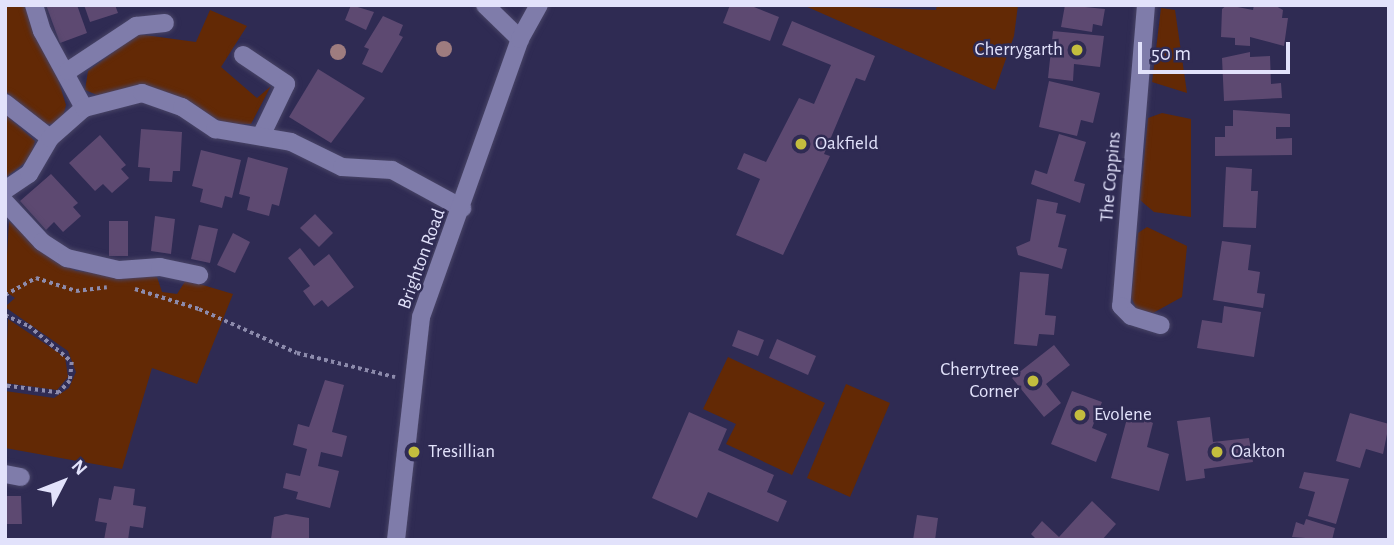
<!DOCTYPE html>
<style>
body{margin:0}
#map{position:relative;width:1394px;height:545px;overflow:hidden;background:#2f2b53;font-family:"Alegreya Sans",sans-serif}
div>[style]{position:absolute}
.green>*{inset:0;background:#632905}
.building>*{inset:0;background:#5d4971}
.path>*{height:3.5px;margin-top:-1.75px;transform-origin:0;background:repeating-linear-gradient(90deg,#8d8bac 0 3.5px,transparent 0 7px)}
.roads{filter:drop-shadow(0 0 2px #484466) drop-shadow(0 0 2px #484466)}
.minor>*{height:18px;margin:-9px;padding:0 9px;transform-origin:9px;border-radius:9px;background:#7f7caa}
.trees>*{width:16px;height:16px;margin:-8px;border-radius:50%;background:#9e7c7f}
.dots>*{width:19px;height:19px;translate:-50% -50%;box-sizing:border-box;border:4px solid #2f2b53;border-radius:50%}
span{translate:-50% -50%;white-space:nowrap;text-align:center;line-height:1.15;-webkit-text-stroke:5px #2f2b53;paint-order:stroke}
.poi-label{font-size:19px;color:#e2e2fb}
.right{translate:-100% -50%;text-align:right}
.left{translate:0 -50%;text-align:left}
.street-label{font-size:19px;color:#e2e2fb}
.frame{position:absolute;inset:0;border:7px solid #e2e2fb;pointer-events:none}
.north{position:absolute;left:28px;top:447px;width:70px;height:70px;-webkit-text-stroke:5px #2f2b53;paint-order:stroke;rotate:48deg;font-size:19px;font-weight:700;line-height:28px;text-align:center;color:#e2e2fb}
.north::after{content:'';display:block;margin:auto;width:24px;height:32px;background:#e2e2fb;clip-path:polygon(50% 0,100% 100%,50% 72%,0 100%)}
.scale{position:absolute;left:1138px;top:42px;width:152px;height:32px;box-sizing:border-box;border:4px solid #e2e2fb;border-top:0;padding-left:9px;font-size:21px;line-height:24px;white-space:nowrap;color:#e2e2fb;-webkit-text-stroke:5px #2f2b53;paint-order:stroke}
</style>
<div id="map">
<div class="green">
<div style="clip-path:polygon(5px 5px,24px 5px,55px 69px,66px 105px,63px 117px,53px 124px,43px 124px,5px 91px)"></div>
<div style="clip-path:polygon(803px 5px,936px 10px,937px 5px,1018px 5px,1014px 36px,995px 90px)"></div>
<div style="clip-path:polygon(1161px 8px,1175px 10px,1187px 93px,1152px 82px)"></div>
<div style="clip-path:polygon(210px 10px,247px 26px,221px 67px,257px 98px,271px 86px,251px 124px,227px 124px,149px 86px,97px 95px,85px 90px,88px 71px,137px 34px,196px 42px)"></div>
<div style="clip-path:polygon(1162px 113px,1191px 119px,1191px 217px,1154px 212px,1140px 200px,1148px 118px)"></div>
<div style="clip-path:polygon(5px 114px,35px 141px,31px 158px,5px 178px)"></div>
<div style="clip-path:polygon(9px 221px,44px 254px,76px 271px,157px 277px,162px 292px,177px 294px,186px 280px,233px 294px,197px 384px,152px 368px,122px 469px,5px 448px,5px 391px,54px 398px,69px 388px,76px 372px,68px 351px,5px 307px,15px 298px,5px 291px)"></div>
<div style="clip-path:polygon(1147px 227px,1187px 246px,1182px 297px,1153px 313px,1137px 310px,1131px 297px,1138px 233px)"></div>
<div style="clip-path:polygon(8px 319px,65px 357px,68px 377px,57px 390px,5px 383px)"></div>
<div style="clip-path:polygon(728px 357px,825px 403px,792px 475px,726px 444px,736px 424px,703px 409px)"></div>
<div style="clip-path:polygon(846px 384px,890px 403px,850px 497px,807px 478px)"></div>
</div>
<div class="building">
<div style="clip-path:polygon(46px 5px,77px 5px,87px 33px,60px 43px)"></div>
<div style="clip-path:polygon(84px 5px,115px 5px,118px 13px,90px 22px)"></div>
<div style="clip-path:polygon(351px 5px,374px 12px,366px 30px,345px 20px)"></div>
<div style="clip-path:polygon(730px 5px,749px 5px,779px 17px,770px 41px,723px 23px)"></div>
<div style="clip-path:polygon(1065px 5px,1105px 9px,1102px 26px,1093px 24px,1092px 32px,1061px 27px)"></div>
<div style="clip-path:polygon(1227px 5px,1253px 10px,1254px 5px,1274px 5px,1283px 10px,1282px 18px,1288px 18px,1284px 46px,1250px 37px,1250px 46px,1235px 45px,1235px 38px,1221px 37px,1222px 9px)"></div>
<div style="clip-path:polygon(383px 16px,403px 25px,399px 35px,403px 37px,382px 73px,362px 64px,369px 49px,364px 47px)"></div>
<div style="clip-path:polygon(792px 21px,875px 56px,865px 81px,856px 78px,824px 154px,830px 156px,783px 255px,736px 235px,760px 179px,737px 169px,744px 153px,766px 162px,799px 98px,814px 104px,831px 65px,782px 45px)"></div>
<div style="clip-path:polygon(1053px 31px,1104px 36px,1100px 67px,1074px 64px,1073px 81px,1048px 78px)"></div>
<div style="clip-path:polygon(1250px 52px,1250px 57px,1270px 56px,1271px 84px,1281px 83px,1282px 98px,1224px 101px,1222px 58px)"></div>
<div style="clip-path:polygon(318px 69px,365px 98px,331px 143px,289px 117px)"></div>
<div style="clip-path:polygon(1049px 81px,1100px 93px,1093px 123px,1081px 120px,1077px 136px,1039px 127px)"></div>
<div style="clip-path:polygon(1233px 110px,1290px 114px,1290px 127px,1276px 127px,1276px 139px,1292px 138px,1292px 155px,1215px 156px,1215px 137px,1225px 137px,1225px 126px,1233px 126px)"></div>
<div style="clip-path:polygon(141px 129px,182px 132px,180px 171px,173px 171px,172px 182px,149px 181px,150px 168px,138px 167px)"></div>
<div style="clip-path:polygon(1059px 134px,1086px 142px,1074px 181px,1085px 184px,1080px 203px,1031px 184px,1035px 170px,1047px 174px)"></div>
<div style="clip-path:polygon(100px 135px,126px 165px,121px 169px,129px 178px,112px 193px,103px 184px,95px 191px,69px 163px)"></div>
<div style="clip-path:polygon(201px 150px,241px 160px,232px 198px,225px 196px,222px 208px,200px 202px,203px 189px,192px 186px)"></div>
<div style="clip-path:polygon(248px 157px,288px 168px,279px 206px,272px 204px,269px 216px,247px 210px,250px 197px,239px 194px)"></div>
<div style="clip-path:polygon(1226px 167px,1252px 169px,1251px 191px,1258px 191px,1256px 228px,1223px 227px)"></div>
<div style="clip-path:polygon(51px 174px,78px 203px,73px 207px,81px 216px,63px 232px,54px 222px,46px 230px,20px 201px)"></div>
<div style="clip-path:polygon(1037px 199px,1058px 203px,1056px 213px,1066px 215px,1058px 247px,1067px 249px,1062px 269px,1018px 255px,1016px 247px,1030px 241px)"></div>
<div style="clip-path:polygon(315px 214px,333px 233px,319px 247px,300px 228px)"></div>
<div style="clip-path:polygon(155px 216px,175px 219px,171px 254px,151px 251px)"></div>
<div style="clip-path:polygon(109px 221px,128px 221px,128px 256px,109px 256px)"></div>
<div style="clip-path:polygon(199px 225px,218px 229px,210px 263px,191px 259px)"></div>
<div style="clip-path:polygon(233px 233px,250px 242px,235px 273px,217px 265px)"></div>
<div style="clip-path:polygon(1222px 241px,1251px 245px,1248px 270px,1260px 272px,1257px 293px,1265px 294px,1263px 308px,1213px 300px)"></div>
<div style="clip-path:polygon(300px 248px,314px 266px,329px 254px,354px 287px,328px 307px,322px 300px,314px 306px,303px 291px,310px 286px,288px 258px)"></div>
<div style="clip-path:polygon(1020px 272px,1049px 274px,1045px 315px,1056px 316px,1054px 335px,1039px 334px,1037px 346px,1014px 344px)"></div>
<div style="clip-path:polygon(1224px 306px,1261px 312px,1254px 357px,1197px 348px,1202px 320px,1222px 323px)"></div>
<div style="clip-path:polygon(738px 330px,764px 340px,758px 356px,732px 346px)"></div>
<div style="clip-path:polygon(777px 339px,816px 356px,808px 375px,769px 358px)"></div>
<div style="clip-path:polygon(1054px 345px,1070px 365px,1046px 384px,1061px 403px,1044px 417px,1012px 378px)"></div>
<div style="clip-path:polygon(325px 380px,344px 385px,332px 432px,347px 436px,342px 457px,321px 452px,318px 466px,339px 471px,330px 508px,296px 499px,298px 492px,283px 488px,286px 473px,300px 476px,307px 449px,293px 445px,298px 424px,309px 427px)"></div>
<div style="clip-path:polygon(1072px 391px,1102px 402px,1092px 428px,1107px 434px,1096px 462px,1051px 444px)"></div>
<div style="clip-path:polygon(1129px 411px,1153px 423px,1147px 447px,1169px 454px,1159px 491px,1111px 478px)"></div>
<div style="clip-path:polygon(689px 412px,727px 429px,718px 450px,774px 475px,767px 492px,787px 501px,778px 522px,708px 492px,697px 518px,652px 498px)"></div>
<div style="clip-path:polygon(1350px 413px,1389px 424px,1383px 454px,1366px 449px,1360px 468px,1336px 461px)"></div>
<div style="clip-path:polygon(1210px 417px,1213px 442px,1249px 438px,1253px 462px,1204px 469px,1205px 478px,1186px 481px,1177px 421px)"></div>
<div style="clip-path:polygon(1304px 472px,1349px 479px,1336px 524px,1308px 516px,1315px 492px,1299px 488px)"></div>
<div style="clip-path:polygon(114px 486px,135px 489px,133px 505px,146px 507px,143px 528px,130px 526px,128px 540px,104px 540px,107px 523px,95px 521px,99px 498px,111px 500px)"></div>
<div style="clip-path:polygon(5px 496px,21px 496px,22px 524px,5px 524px)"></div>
<div style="clip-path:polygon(1092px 501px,1116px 524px,1102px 540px,1037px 540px,1031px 534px,1042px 521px,1059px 537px)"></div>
<div style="clip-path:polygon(286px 514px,309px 518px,309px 540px,271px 539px,274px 517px)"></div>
<div style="clip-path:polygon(917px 515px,938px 518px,935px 540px,913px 540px)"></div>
<div style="clip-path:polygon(1306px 519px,1335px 528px,1332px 540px,1292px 537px,1296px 522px,1304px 525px)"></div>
</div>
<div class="path">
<div style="left:135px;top:289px;width:67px;rotate:17.4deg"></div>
<div style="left:199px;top:309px;width:107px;rotate:24.2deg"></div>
<div style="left:297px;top:353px;width:101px;rotate:13.8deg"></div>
<div style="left:5px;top:295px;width:35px;rotate:-29deg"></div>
<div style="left:36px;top:278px;width:42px;rotate:18deg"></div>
<div style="left:76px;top:291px;width:31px;rotate:-7deg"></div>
<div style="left:5px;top:315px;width:26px;rotate:25deg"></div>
<div style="left:29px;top:326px;width:56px;rotate:39.9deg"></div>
<div style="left:72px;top:362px;width:19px;rotate:96deg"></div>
<div style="left:70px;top:381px;width:16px;rotate:133deg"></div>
<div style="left:59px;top:393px;width:54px;rotate:-172.6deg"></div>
</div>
<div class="roads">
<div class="minor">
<div style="left:34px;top:5px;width:27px;rotate:73deg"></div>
<div style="left:42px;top:31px;width:88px;rotate:61.4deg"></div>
<div style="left:485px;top:5px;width:49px;rotate:44.2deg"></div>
<div style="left:1146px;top:5px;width:302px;rotate:94.7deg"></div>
<div style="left:1121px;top:306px;width:14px;rotate:45deg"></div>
<div style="left:1131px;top:316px;width:31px;rotate:17deg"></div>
<div style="left:243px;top:55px;width:52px;rotate:34deg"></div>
<div style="left:286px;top:84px;width:58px;rotate:115.7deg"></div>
<div style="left:68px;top:71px;width:82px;rotate:-33.5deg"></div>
<div style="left:136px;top:26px;width:29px;rotate:-6deg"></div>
<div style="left:5px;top:103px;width:57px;rotate:37.9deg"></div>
<div style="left:5px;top:190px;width:29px;rotate:-34deg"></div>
<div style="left:29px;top:174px;width:42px;rotate:-59.7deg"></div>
<div style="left:50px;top:138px;width:45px;rotate:-41.4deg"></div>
<div style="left:84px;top:108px;width:60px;rotate:-14.5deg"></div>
<div style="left:142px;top:93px;width:42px;rotate:19.3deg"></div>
<div style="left:182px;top:107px;width:40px;rotate:34deg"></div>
<div style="left:215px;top:129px;width:77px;rotate:9.7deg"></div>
<div style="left:291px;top:142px;width:57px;rotate:26.1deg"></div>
<div style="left:342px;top:167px;width:50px;rotate:3.4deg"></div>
<div style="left:392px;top:170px;width:80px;rotate:28.5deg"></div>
<div style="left:5px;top:202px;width:54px;rotate:47.2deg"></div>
<div style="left:42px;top:242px;width:30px;rotate:33deg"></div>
<div style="left:67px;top:258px;width:53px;rotate:13deg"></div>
<div style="left:119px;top:270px;width:41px;rotate:-4.2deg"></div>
<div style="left:160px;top:267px;width:40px;rotate:12deg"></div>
<div style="left:5px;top:474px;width:16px;rotate:11deg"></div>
<div style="left:396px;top:540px;width:224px;rotate:-83.6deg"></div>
<div style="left:421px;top:317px;width:295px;rotate:-70.4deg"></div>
<div style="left:520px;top:39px;width:39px;rotate:-61deg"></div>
</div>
</div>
<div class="trees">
<div style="left:444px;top:49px"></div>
<div style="left:338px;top:52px"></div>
</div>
<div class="dots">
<div style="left:1077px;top:50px;background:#c3bd3e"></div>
<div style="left:801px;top:144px;background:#c3bd3e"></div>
<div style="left:1033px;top:381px;background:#c3bd3e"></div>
<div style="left:1080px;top:415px;background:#c3bd3e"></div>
<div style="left:414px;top:452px;background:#c3bd3e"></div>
<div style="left:1217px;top:452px;background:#c3bd3e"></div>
</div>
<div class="poi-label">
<span class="right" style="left:1063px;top:50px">Cherrygarth</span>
<span class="left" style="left:815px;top:144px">Oakfield</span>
<span class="right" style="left:1019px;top:381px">Cherrytree<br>Corner</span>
<span class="left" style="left:1094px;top:415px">Evolene</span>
<span class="left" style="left:428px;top:452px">Tresillian</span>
<span class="left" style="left:1231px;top:452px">Oakton</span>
</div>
<div class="street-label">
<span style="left:1111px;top:177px;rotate:-85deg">The Coppins</span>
<span style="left:422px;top:259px;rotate:-70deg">Brighton Road</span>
</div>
<div class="frame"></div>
<div class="north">N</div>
<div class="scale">50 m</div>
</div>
